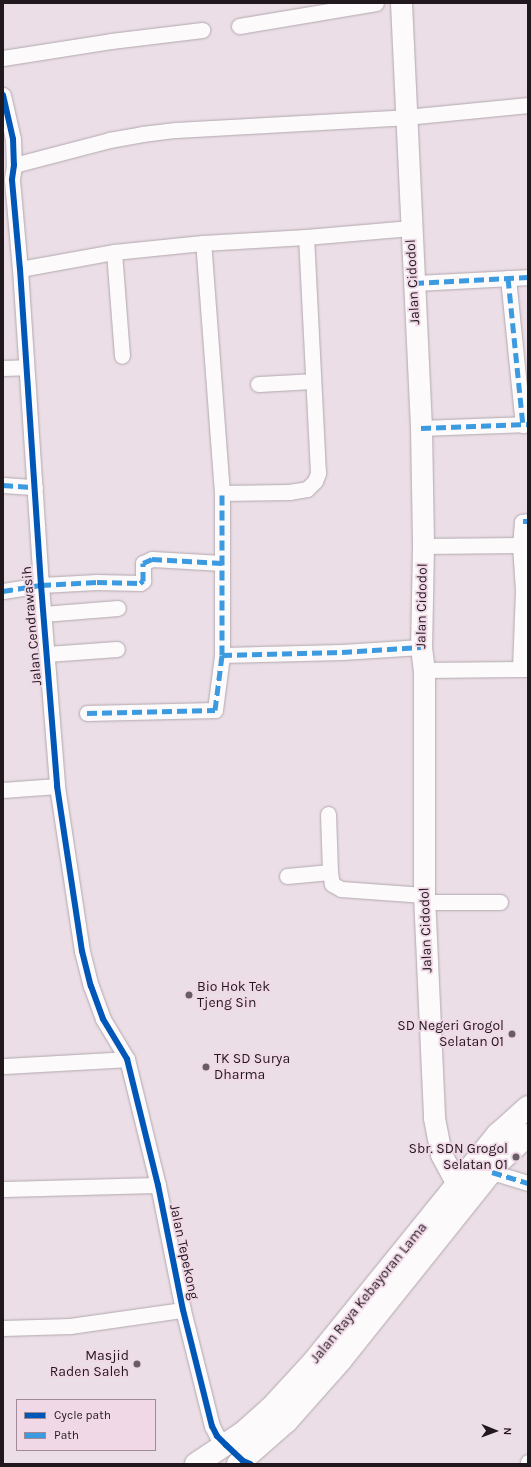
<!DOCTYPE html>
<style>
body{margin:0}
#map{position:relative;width:531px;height:1467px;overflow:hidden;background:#ebdee6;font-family:Karla,sans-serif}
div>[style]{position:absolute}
.roads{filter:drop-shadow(0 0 1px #b2a8ae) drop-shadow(0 0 1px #b2a8ae)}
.street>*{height:15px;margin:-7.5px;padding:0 7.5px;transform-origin:7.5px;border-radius:7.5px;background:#fcfafb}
.secondary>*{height:21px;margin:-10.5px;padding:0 10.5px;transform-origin:10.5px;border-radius:10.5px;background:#fcfafb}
.primary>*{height:22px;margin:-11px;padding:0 11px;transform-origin:11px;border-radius:11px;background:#fcfafb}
.quiet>*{height:5px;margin-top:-2.5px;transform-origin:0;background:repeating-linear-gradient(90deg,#3c9ae0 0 10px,transparent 0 15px)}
.cycleway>*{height:6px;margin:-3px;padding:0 3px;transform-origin:3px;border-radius:3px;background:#0057b8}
.dots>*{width:11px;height:11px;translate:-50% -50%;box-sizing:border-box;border:2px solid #f1d8e7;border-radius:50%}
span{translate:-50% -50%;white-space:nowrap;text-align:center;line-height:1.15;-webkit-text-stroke:3.5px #f1d8e7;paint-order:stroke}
.street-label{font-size:14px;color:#21181e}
.poi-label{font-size:14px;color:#21181e}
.left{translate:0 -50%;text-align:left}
.right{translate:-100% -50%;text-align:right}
.frame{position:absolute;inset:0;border:4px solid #21181e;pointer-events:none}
.legend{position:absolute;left:16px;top:1399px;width:140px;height:52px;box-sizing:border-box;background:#f1d8e7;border:1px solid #9e8b97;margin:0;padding:5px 7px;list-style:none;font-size:12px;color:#21181e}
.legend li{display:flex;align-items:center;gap:8px;height:20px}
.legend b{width:20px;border:1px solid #9e8b97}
.north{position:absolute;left:475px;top:1411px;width:40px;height:40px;-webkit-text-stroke:3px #f1d8e7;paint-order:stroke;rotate:91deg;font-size:11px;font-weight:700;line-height:16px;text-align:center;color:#21181e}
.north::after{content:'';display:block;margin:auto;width:14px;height:18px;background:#21181e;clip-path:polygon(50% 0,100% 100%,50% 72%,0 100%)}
</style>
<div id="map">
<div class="roads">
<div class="street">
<div style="left:239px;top:26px;width:139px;rotate:-9.5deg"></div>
<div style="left:3px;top:58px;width:109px;rotate:-8.9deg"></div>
<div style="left:111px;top:41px;width:92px;rotate:-6.9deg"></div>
<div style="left:3px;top:95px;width:45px;rotate:77.2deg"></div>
<div style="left:13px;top:139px;width:26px;rotate:88deg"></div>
<div style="left:14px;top:165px;width:15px;rotate:98deg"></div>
<div style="left:12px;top:180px;width:89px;rotate:84.9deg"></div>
<div style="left:20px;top:269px;width:317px;rotate:86.2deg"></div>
<div style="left:41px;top:585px;width:202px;rotate:85.4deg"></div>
<div style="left:57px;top:786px;width:167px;rotate:81.4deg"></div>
<div style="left:82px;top:951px;width:36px;rotate:76deg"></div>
<div style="left:91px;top:986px;width:35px;rotate:70deg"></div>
<div style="left:103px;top:1019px;width:47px;rotate:59deg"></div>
<div style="left:127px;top:1059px;width:130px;rotate:76.2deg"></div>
<div style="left:158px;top:1185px;width:127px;rotate:78.7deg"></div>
<div style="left:183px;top:1310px;width:120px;rotate:76deg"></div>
<div style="left:212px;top:1426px;width:11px;rotate:63deg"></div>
<div style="left:217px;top:1436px;width:13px;rotate:45deg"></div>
<div style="left:14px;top:165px;width:98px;rotate:-14.7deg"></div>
<div style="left:109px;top:140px;width:34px;rotate:-10deg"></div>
<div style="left:142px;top:134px;width:34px;rotate:-7deg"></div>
<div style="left:176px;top:130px;width:230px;rotate:-3.2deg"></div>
<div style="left:406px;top:117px;width:123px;rotate:-5.6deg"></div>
<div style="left:114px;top:252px;width:104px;rotate:85.6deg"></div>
<div style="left:20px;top:269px;width:96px;rotate:-10.3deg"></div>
<div style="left:114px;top:252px;width:89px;rotate:-5.8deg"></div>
<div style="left:203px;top:243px;width:103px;rotate:-3.3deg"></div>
<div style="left:306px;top:237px;width:105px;rotate:-4.9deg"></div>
<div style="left:508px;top:278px;width:148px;rotate:84.2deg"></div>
<div style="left:414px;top:283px;width:114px;rotate:-3deg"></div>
<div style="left:3px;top:368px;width:23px;rotate:-2deg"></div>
<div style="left:258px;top:384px;width:55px;rotate:-3.1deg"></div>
<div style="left:421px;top:428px;width:107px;rotate:-2.1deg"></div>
<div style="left:3px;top:485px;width:32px;rotate:4deg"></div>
<div style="left:222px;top:493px;width:67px;rotate:-0.9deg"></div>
<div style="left:289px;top:492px;width:18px;rotate:-9deg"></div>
<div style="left:307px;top:489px;width:11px;rotate:-45deg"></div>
<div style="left:315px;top:481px;width:9px;rotate:-69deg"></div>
<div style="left:318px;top:473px;width:236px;rotate:-92.9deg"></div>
<div style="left:520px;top:545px;width:23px;rotate:-85deg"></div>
<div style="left:522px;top:522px;width:6px;rotate:-9deg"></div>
<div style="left:423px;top:546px;width:97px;rotate:-0.6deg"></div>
<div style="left:520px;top:545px;width:45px;rotate:86.2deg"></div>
<div style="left:523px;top:590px;width:79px;rotate:92.2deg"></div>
<div style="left:520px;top:669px;width:8px"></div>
<div style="left:3px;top:591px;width:38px;rotate:-9deg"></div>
<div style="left:41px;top:585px;width:56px;rotate:-3.1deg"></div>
<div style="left:97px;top:582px;width:43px;rotate:1.3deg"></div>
<div style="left:140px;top:583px;width:4px;rotate:-34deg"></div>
<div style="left:143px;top:581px;width:18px;rotate:-90deg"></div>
<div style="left:143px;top:563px;width:10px;rotate:-24deg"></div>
<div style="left:152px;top:559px;width:70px;rotate:3.3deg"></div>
<div style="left:43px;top:614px;width:75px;rotate:-4.6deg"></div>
<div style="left:47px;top:654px;width:70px;rotate:-4.1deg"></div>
<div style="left:222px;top:655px;width:120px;rotate:-1.4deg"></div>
<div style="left:342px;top:652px;width:79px;rotate:-3.6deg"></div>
<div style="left:424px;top:670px;width:96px;rotate:-0.6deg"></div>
<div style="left:87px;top:713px;width:128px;rotate:-1.3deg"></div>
<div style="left:215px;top:710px;width:55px;rotate:-82.7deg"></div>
<div style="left:222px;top:655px;width:162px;rotate:-90deg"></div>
<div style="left:222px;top:493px;width:251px;rotate:-94.3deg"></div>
<div style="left:3px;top:790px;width:54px;rotate:-4.2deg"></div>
<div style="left:328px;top:814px;width:58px;rotate:88deg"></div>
<div style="left:287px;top:876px;width:43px;rotate:-5.3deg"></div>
<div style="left:330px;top:872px;width:12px;rotate:81deg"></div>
<div style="left:332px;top:884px;width:10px;rotate:29deg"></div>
<div style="left:341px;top:889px;width:83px;rotate:4.1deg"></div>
<div style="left:425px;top:902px;width:75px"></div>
<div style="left:3px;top:1066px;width:124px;rotate:-3.2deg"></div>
<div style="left:492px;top:1172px;width:38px;rotate:17deg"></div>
<div style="left:3px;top:1189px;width:155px;rotate:-1.5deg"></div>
<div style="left:3px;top:1328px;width:67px;rotate:-1.7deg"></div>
<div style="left:70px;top:1326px;width:114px;rotate:-8.1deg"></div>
<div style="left:528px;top:1464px;width:2px;rotate:-90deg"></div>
</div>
<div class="secondary">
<div style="left:401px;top:3px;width:425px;rotate:87.3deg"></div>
<div style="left:421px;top:428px;width:118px;rotate:89deg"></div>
<div style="left:423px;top:546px;width:101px;rotate:91.1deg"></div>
<div style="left:421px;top:647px;width:23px;rotate:83deg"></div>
<div style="left:424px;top:670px;width:225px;rotate:90deg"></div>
<div style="left:424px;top:895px;width:223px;rotate:87.4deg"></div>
<div style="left:434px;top:1118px;width:37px;rotate:79deg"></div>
<div style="left:441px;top:1154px;width:34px;rotate:62deg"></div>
<div style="left:457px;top:1184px;width:17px;rotate:45deg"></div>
</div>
<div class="primary">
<div style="left:196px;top:1464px;width:58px;rotate:-33.7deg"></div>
<div style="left:244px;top:1432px;width:36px;rotate:-42deg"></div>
<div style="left:271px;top:1408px;width:64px;rotate:-47.5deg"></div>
<div style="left:314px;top:1361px;width:292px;rotate:-51deg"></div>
<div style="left:498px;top:1134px;width:40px;rotate:-42deg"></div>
<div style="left:238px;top:1464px;width:65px;rotate:-41.3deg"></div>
<div style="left:287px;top:1421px;width:81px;rotate:-48.5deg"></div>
<div style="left:341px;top:1360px;width:253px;rotate:-51.4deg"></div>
<div style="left:499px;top:1162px;width:40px;rotate:-43deg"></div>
</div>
</div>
<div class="quiet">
<div style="left:508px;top:278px;width:148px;rotate:84.2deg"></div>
<div style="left:414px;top:283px;width:114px;rotate:-3deg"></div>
<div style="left:421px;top:428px;width:106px;rotate:-2.2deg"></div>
<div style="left:3px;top:485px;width:32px;rotate:4deg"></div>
<div style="left:523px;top:521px;width:5px"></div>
<div style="left:3px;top:591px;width:38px;rotate:-9deg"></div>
<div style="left:41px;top:585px;width:56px;rotate:-3.1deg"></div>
<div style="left:97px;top:582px;width:43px;rotate:1.3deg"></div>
<div style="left:140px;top:583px;width:4px;rotate:-34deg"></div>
<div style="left:143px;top:581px;width:18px;rotate:-90deg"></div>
<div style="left:143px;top:563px;width:10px;rotate:-24deg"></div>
<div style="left:152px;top:559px;width:70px;rotate:3.3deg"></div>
<div style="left:222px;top:655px;width:120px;rotate:-1.4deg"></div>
<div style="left:342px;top:652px;width:79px;rotate:-3.6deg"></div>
<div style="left:87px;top:713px;width:128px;rotate:-1.3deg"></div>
<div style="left:215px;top:710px;width:55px;rotate:-82.7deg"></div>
<div style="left:222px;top:655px;width:162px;rotate:-90deg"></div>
<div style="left:492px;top:1172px;width:38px;rotate:17deg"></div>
</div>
<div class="cycleway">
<div style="left:3px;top:95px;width:45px;rotate:77.2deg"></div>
<div style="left:13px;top:139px;width:26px;rotate:88deg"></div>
<div style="left:14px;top:165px;width:15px;rotate:98deg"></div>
<div style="left:12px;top:180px;width:89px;rotate:84.9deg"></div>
<div style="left:20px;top:269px;width:317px;rotate:86.2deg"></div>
<div style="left:41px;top:585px;width:202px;rotate:85.4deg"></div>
<div style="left:57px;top:786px;width:167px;rotate:81.4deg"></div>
<div style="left:82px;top:951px;width:36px;rotate:76deg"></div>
<div style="left:91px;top:986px;width:35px;rotate:70deg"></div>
<div style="left:103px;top:1019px;width:47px;rotate:59deg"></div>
<div style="left:127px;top:1059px;width:130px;rotate:76.2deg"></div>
<div style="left:158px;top:1185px;width:127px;rotate:78.7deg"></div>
<div style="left:183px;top:1310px;width:120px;rotate:76deg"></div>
<div style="left:212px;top:1426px;width:11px;rotate:63deg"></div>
<div style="left:217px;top:1436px;width:13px;rotate:45deg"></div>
<div style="left:226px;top:1445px;width:23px;rotate:43deg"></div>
<div style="left:243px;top:1461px;width:8px;rotate:23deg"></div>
</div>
<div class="dots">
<div style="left:189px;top:995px;background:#685d64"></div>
<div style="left:512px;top:1034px;background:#685d64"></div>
<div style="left:206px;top:1067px;background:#685d64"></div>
<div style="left:516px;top:1157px;background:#685d64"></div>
<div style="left:137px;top:1364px;background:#685d64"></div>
</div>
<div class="street-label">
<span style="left:413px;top:282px;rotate:-93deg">Jalan Cidodol</span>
<span style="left:422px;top:606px;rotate:-89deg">Jalan Cidodol</span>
<span style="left:32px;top:626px;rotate:-95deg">Jalan Cendrawasih</span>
<span style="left:426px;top:930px;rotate:-92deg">Jalan Cidodol</span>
<span style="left:184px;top:1252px;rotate:78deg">Jalan Tepekong</span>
<span style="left:369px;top:1293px;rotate:-51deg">Jalan Raya Kebayoran Lama</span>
</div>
<div class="poi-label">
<span class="left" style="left:197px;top:995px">Bio Hok Tek<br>Tjeng Sin</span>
<span class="right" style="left:504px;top:1034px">SD Negeri Grogol<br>Selatan 01</span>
<span class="left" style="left:214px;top:1067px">TK SD Surya<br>Dharma</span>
<span class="right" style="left:508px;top:1157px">Sbr. SDN Grogol<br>Selatan 01</span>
<span class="right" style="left:129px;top:1364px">Masjid<br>Raden Saleh</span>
</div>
<div class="frame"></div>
<ul class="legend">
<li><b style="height:5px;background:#0057b8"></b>Cycle path</li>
<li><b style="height:5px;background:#3c9ae0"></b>Path</li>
</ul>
<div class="north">N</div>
</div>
